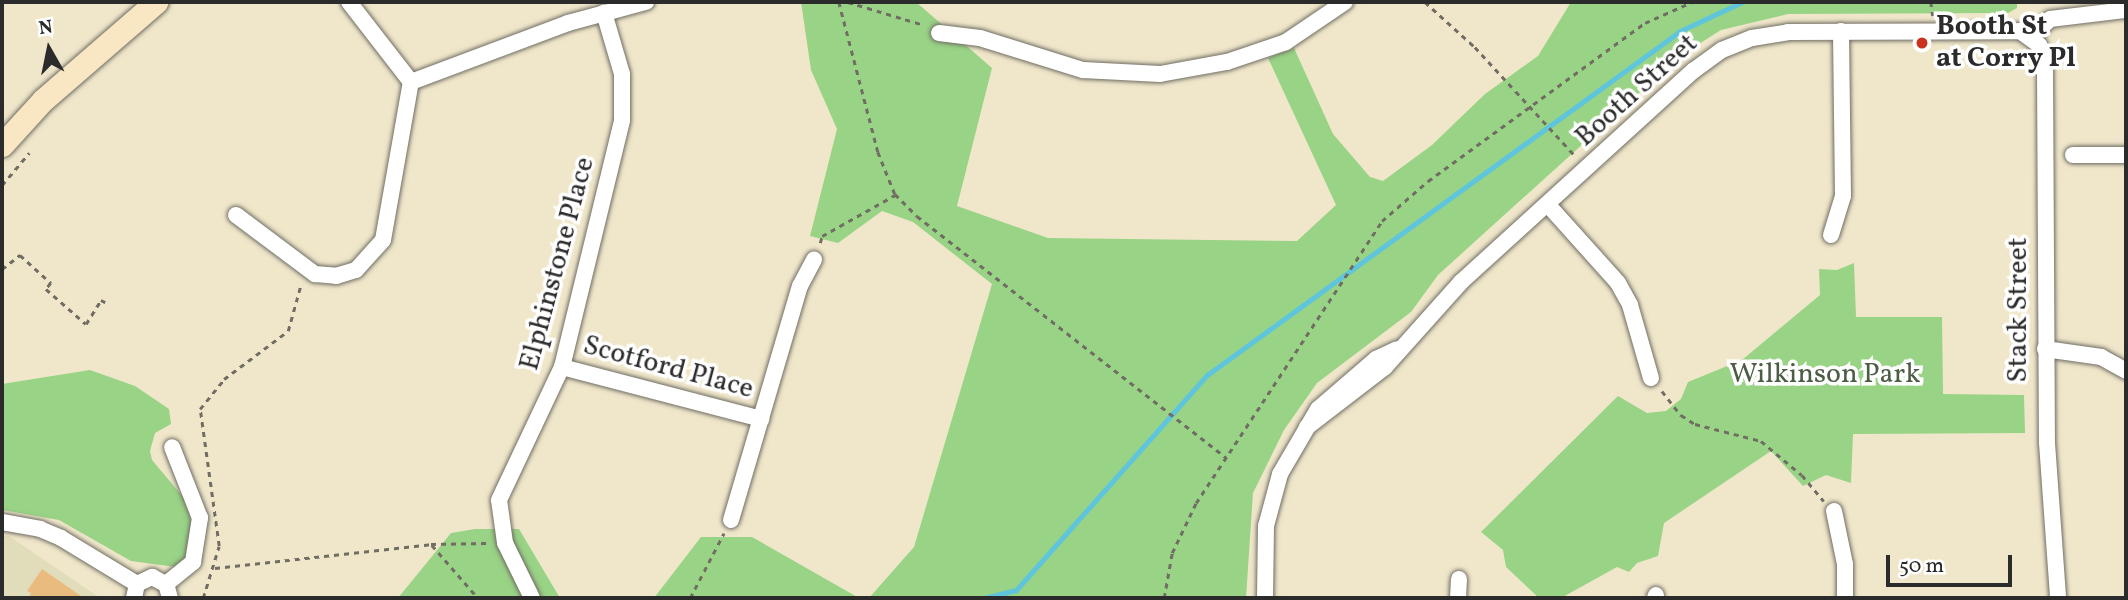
<!DOCTYPE html>
<style>
body{margin:0}
#map{position:relative;width:2128px;height:600px;overflow:hidden;background:#f0e7cb;font-family:Vollkorn,serif}
div>[style]{position:absolute}
.built>*{inset:0;background:#e1dcba}
.green>*{inset:0;background:#99d386}
.stream>*{height:5px;margin:-2.5px;padding:0 2.5px;transform-origin:2.5px;border-radius:2.5px;background:#5fc5dc}
.building>*{inset:0;background:#e9bb7f}
.path>*{height:2.5px;margin-top:-1.25px;transform-origin:0;background:repeating-linear-gradient(90deg,#706d63 0 5px,transparent 0 10px)}
.roads{filter:drop-shadow(0 0 2px #706d63) drop-shadow(0 0 2px #706d63)}
.street>*{height:16px;margin:-8px;padding:0 8px;transform-origin:8px;border-radius:8px;background:#fff}
.secondary>*{height:23px;margin:-11.5px;padding:0 11.5px;transform-origin:11.5px;border-radius:11.5px;background:#f9e7c3}
.dots>*{width:19px;height:19px;translate:-50% -50%;box-sizing:border-box;border:4px solid #fff;border-radius:50%}
span{translate:-50% -50%;white-space:nowrap;text-align:center;line-height:1.15;-webkit-text-stroke:7px #fff;paint-order:stroke}
.poi-label{font-size:28px;color:#2b2b2b;font-weight:700}
.left{translate:0 -50%;text-align:left}
.street-label{font-size:28px;color:#2b2b2b}
.park-label{font-size:28px;color:#4c5d46}
.frame{position:absolute;inset:0;border:4px solid #2b2b2b;pointer-events:none}
.north{position:absolute;left:14px;top:14px;width:70px;height:70px;-webkit-text-stroke:5px #fff;paint-order:stroke;rotate:351deg;font-size:19px;font-weight:700;line-height:28px;text-align:center;color:#2b2b2b}
.north::after{content:'';display:block;margin:auto;width:24px;height:32px;background:#2b2b2b;clip-path:polygon(50% 0,100% 100%,50% 72%,0 100%)}
.scale{position:absolute;left:1886px;top:555px;width:126px;height:32px;box-sizing:border-box;border:4px solid #2b2b2b;border-top:0;padding-left:9px;font-size:21px;line-height:24px;white-space:nowrap;color:#2b2b2b;-webkit-text-stroke:5px #fff;paint-order:stroke}
</style>
<div id="map">
<div class="built">
<div style="clip-path:polygon(2px 536px,9px 536px,100px 598px,2px 598px)"></div>
</div>
<div class="green">
<div style="clip-path:polygon(801px 2px,916px 2px,992px 68px,957px 206px,1048px 238px,1297px 241px,1336px 205px,1268px 58px,1294px 48px,1333px 134px,1370px 177px,1383px 181px,1432px 145px,1485px 94px,1538px 56px,1571px 2px,2017px 2px,2017px 8px,2008px 13px,1788px 14px,1721px 30px,1680px 56px,1438px 275px,1411px 312px,1317px 383px,1284px 430px,1253px 493px,1246px 598px,869px 598px,914px 547px,992px 284px,913px 222px,882px 211px,838px 243px,810px 236px,837px 129px,811px 70px)"></div>
<div style="clip-path:polygon(1854px 263px,1856px 317px,1942px 317px,1943px 394px,2024px 395px,2025px 433px,1853px 434px,1851px 483px,1826px 475px,1803px 486px,1771px 451px,1664px 523px,1658px 556px,1637px 563px,1629px 572px,1617px 567px,1561px 598px,1539px 598px,1506px 567px,1503px 550px,1481px 532px,1618px 396px,1647px 413px,1666px 411px,1681px 399px,1688px 382px,1742px 360px,1820px 295px,1819px 269px,1837px 270px)"></div>
<div style="clip-path:polygon(90px 370px,135px 386px,169px 409px,171px 424px,155px 433px,150px 451px,152px 460px,184px 498px,194px 530px,185px 563px,176px 567px,131px 561px,59px 520px,2px 510px,2px 384px)"></div>
<div style="clip-path:polygon(475px 529px,519px 529px,560px 598px,398px 598px,451px 533px)"></div>
<div style="clip-path:polygon(701px 537px,752px 537px,859px 598px,654px 598px)"></div>
</div>
<div class="stream">
<div style="left:984px;top:598px;width:33px;rotate:-14deg"></div>
<div style="left:1016px;top:590px;width:288px;rotate:-48.4deg"></div>
<div style="left:1207px;top:375px;width:585px;rotate:-36.03deg"></div>
<div style="left:1680px;top:31px;width:68px;rotate:-25.1deg"></div>
</div>
<div class="building">
<div style="clip-path:polygon(42px 569px,84px 598px,28px 598px,31px 593px,27px 591px)"></div>
</div>
<div class="path">
<div style="left:839px;top:2px;width:155px;rotate:75.4deg"></div>
<div style="left:878px;top:152px;width:45px;rotate:68deg"></div>
<div style="left:895px;top:194px;width:31px;rotate:45deg"></div>
<div style="left:917px;top:216px;width:392px;rotate:38deg"></div>
<div style="left:848px;top:2px;width:79px;rotate:16.8deg"></div>
<div style="left:1425px;top:2px;width:67px;rotate:42deg"></div>
<div style="left:1475px;top:47px;width:149px;rotate:47.4deg"></div>
<div style="left:1931px;top:2px;width:14px;rotate:82deg"></div>
<div style="left:2px;top:185px;width:42px;rotate:-49.8deg"></div>
<div style="left:820px;top:243px;width:7px;rotate:-74deg"></div>
<div style="left:822px;top:236px;width:84px;rotate:-29.3deg"></div>
<div style="left:2px;top:269px;width:23px;rotate:-38deg"></div>
<div style="left:20px;top:255px;width:42px;rotate:42.1deg"></div>
<div style="left:51px;top:283px;width:8px;rotate:130deg"></div>
<div style="left:46px;top:289px;width:53px;rotate:41.2deg"></div>
<div style="left:86px;top:324px;width:28px;rotate:-58deg"></div>
<div style="left:101px;top:300px;width:7px;rotate:27deg"></div>
<div style="left:1662px;top:391px;width:31px;rotate:52deg"></div>
<div style="left:1681px;top:415px;width:17px;rotate:33deg"></div>
<div style="left:1695px;top:424px;width:68px;rotate:14.4deg"></div>
<div style="left:1761px;top:441px;width:53px;rotate:39.7deg"></div>
<div style="left:1802px;top:475px;width:34px;rotate:50deg"></div>
<div style="left:432px;top:545px;width:70px;rotate:49deg"></div>
<div style="left:215px;top:568px;width:217px;rotate:-6.3deg"></div>
<div style="left:431px;top:544px;width:56px;rotate:-1deg"></div>
<div style="left:203px;top:598px;width:54px;rotate:-72.9deg"></div>
<div style="left:219px;top:546px;width:138px;rotate:-97.9deg"></div>
<div style="left:200px;top:409px;width:38px;rotate:-51deg"></div>
<div style="left:224px;top:379px;width:80px;rotate:-36.9deg"></div>
<div style="left:288px;top:331px;width:49px;rotate:-74.5deg"></div>
<div style="left:690px;top:598px;width:73px;rotate:-62.4deg"></div>
<div style="left:1164px;top:598px;width:46px;rotate:-79.9deg"></div>
<div style="left:1172px;top:553px;width:55px;rotate:-64.4deg"></div>
<div style="left:1196px;top:503px;width:338px;rotate:-56.6deg"></div>
<div style="left:1382px;top:221px;width:61px;rotate:-41deg"></div>
<div style="left:1428px;top:181px;width:268px;rotate:-36.1deg"></div>
<div style="left:1645px;top:23px;width:51px;rotate:-24.1deg"></div>
</div>
<div class="roads">
<div class="street">
<div style="left:939px;top:33px;width:41px;rotate:7deg"></div>
<div style="left:980px;top:38px;width:108px;rotate:17.3deg"></div>
<div style="left:1083px;top:70px;width:77px;rotate:3deg"></div>
<div style="left:1160px;top:74px;width:68px;rotate:-10.2deg"></div>
<div style="left:1227px;top:62px;width:62px;rotate:-18.7deg"></div>
<div style="left:1286px;top:42px;width:71px;rotate:-34.1deg"></div>
<div style="left:2031px;top:37px;width:26px;rotate:-43deg"></div>
<div style="left:2050px;top:19px;width:77px;rotate:-6.8deg"></div>
<div style="left:411px;top:82px;width:168px;rotate:-20.6deg"></div>
<div style="left:568px;top:23px;width:81px;rotate:-15.1deg"></div>
<div style="left:2073px;top:155px;width:53px"></div>
<div style="left:1549px;top:206px;width:103px;rotate:48.1deg"></div>
<div style="left:1618px;top:283px;width:25px;rotate:61deg"></div>
<div style="left:1630px;top:305px;width:76px;rotate:74deg"></div>
<div style="left:236px;top:215px;width:99px;rotate:36.8deg"></div>
<div style="left:315px;top:274px;width:21px;rotate:5deg"></div>
<div style="left:336px;top:276px;width:21px;rotate:-17deg"></div>
<div style="left:356px;top:270px;width:40px;rotate:-48deg"></div>
<div style="left:383px;top:240px;width:160px;rotate:-80deg"></div>
<div style="left:411px;top:82px;width:101px;rotate:-127.8deg"></div>
<div style="left:1831px;top:235px;width:41px;rotate:-72.9deg"></div>
<div style="left:1843px;top:196px;width:165px;rotate:-90.7deg"></div>
<div style="left:2045px;top:349px;width:57px;rotate:8.1deg"></div>
<div style="left:2101px;top:357px;width:29px;rotate:29deg"></div>
<div style="left:562px;top:367px;width:206px;rotate:14.6deg"></div>
<div style="left:1307px;top:427px;width:98px;rotate:-37.6deg"></div>
<div style="left:1385px;top:367px;width:114px;rotate:-48.2deg"></div>
<div style="left:1461px;top:282px;width:314px;rotate:-42.3deg"></div>
<div style="left:1693px;top:71px;width:36px;rotate:-36deg"></div>
<div style="left:1722px;top:50px;width:32px;rotate:-22deg"></div>
<div style="left:1752px;top:38px;width:36px;rotate:-9deg"></div>
<div style="left:1788px;top:32px;width:232px;rotate:-0.2deg"></div>
<div style="left:2020px;top:31px;width:24px;rotate:36deg"></div>
<div style="left:2039px;top:45px;width:25px;rotate:76deg"></div>
<div style="left:2045px;top:69px;width:374px;rotate:89.7deg"></div>
<div style="left:2047px;top:443px;width:155px;rotate:85.9deg"></div>
<div style="left:1834px;top:511px;width:54px;rotate:78.3deg"></div>
<div style="left:1845px;top:564px;width:34px;rotate:90deg"></div>
<div style="left:731px;top:520px;width:244px;rotate:-73.6deg"></div>
<div style="left:800px;top:286px;width:30px;rotate:-62deg"></div>
<div style="left:2px;top:522px;width:39px;rotate:10deg"></div>
<div style="left:40px;top:529px;width:23px;rotate:23deg"></div>
<div style="left:61px;top:538px;width:89px;rotate:31.2deg"></div>
<div style="left:166px;top:584px;width:35px;rotate:-39deg"></div>
<div style="left:193px;top:562px;width:45px;rotate:-81deg"></div>
<div style="left:200px;top:518px;width:76px;rotate:-111.5deg"></div>
<div style="left:134px;top:598px;width:14px;rotate:-78deg"></div>
<div style="left:137px;top:584px;width:17px;rotate:-25deg"></div>
<div style="left:152px;top:577px;width:16px;rotate:27deg"></div>
<div style="left:166px;top:584px;width:15px;rotate:74deg"></div>
<div style="left:532px;top:598px;width:61px;rotate:-116.1deg"></div>
<div style="left:505px;top:543px;width:43px;rotate:-97.9deg"></div>
<div style="left:499px;top:500px;width:147px;rotate:-64.7deg"></div>
<div style="left:562px;top:367px;width:254px;rotate:-76.3deg"></div>
<div style="left:622px;top:120px;width:46px;rotate:-90deg"></div>
<div style="left:622px;top:74px;width:64px;rotate:-106.4deg"></div>
<div style="left:1265px;top:598px;width:72px;rotate:-89.2deg"></div>
<div style="left:1266px;top:526px;width:54px;rotate:-74.9deg"></div>
<div style="left:1280px;top:474px;width:75px;rotate:-59.7deg"></div>
<div style="left:1318px;top:409px;width:77px;rotate:-40.8deg"></div>
<div style="left:1376px;top:359px;width:23px;rotate:-25deg"></div>
<div style="left:1458px;top:598px;width:19px;rotate:-87deg"></div>
<div style="left:1655px;top:598px;width:3px;rotate:-72deg"></div>
</div>
<div class="secondary">
<div style="left:2px;top:145px;width:61px;rotate:-47.7deg"></div>
<div style="left:43px;top:100px;width:150px;rotate:-40.9deg"></div>
</div>
</div>
<div class="dots">
<div style="left:1922px;top:43px;background:#c8321e"></div>
</div>
<div class="poi-label">
<span class="left" style="left:1936px;top:43px">Booth St<br>at Corry Pl</span>
</div>
<div class="street-label">
<span style="left:1637px;top:91px;rotate:-42deg">Booth Street</span>
<span style="left:558px;top:264px;rotate:-75deg">Elphinstone Place</span>
<span style="left:2019px;top:310px;rotate:-90deg">Stack Street</span>
<span style="left:668px;top:368px;rotate:15deg">Scotford Place</span>
</div>
<div class="park-label">
<span style="left:1825px;top:375px">Wilkinson Park</span>
</div>
<div class="frame"></div>
<div class="north">N</div>
<div class="scale">50 m</div>
</div>
